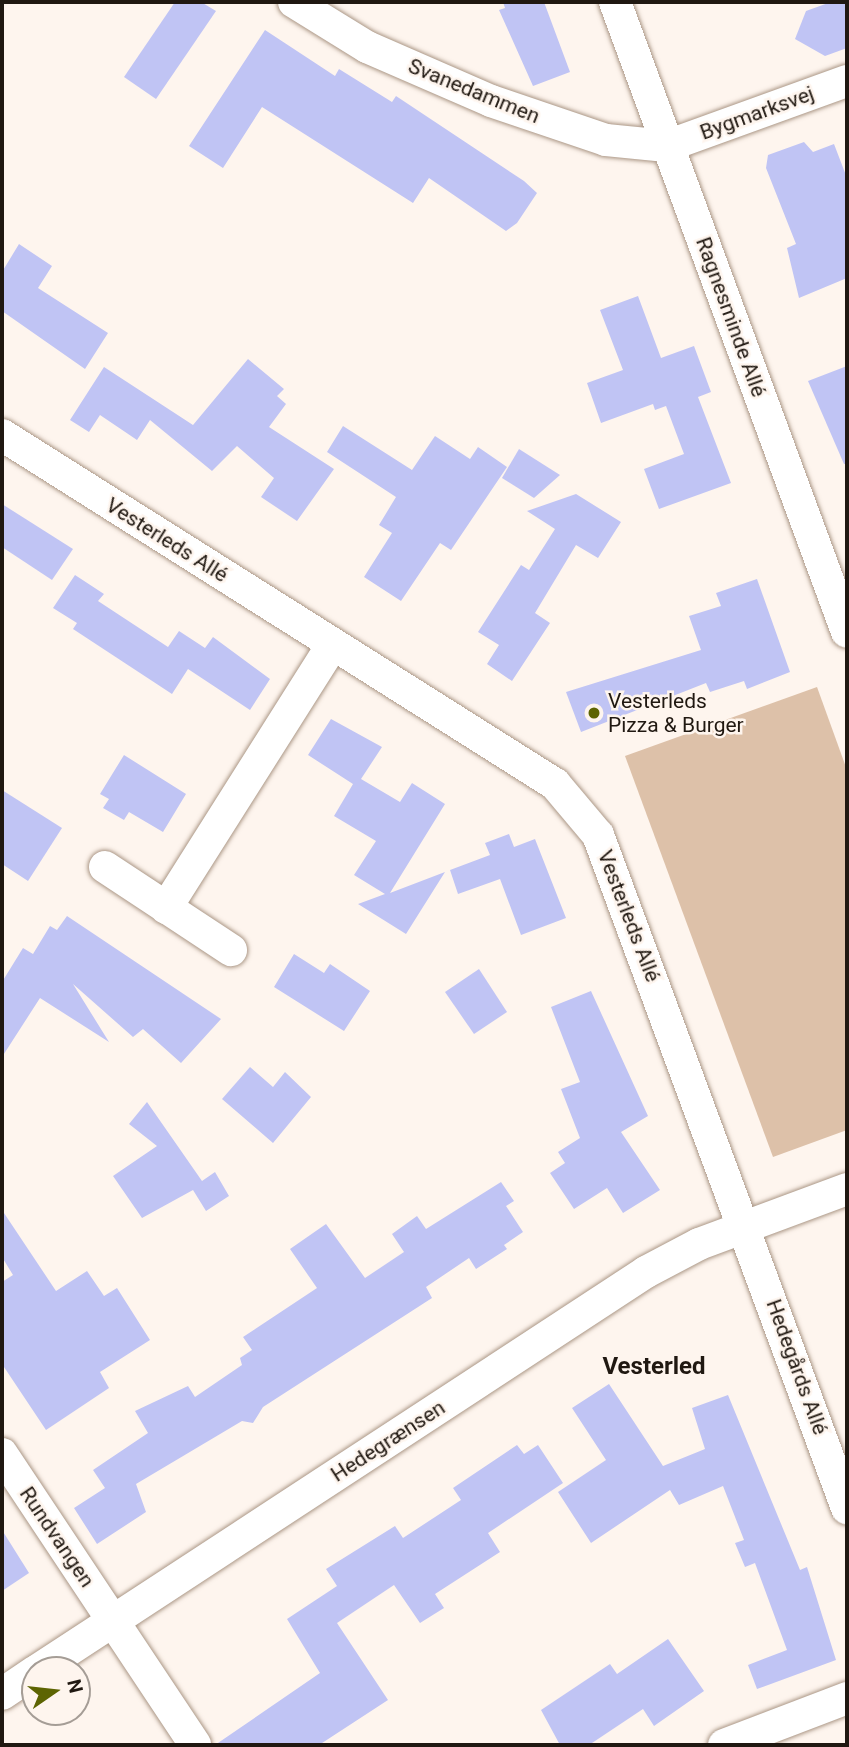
<!DOCTYPE html>
<meta charset="utf-8">
<style>
body{margin:0}
#map{position:relative;width:849px;height:1747px;overflow:hidden;background:#fef5ee;font-family:Roboto,sans-serif}
div>[style]{position:absolute}
.green>*{inset:0;background:#ddc1a9}
.building>*{inset:0;background:#c0c4f4}
.roads{filter:drop-shadow(0 0 2px #ab9786) drop-shadow(0 0 2px #ab9786)}
.minor>*{height:32px;margin:-16px;padding:0 16px;transform-origin:16px;border-radius:16px;background:#fff}
.dots>*{width:19px;height:19px;translate:-50% -50%;box-sizing:border-box;border:4px solid #fef5ee;border-radius:50%}
span{translate:-50% -50%;white-space:nowrap;text-align:center;line-height:1.15;-webkit-text-stroke:5px #fef5ee;paint-order:stroke}
.street-label{font-size:21px;color:#201811}
.poi-label{font-size:21px;color:#201811}
.left{translate:0 -50%;text-align:left}
.quarter-label{font-size:24px;color:#201811;font-weight:700}
.frame{position:absolute;inset:0;border:4px solid #201811;pointer-events:none}
.north{position:absolute;left:21px;top:1656px;width:70px;height:70px;box-sizing:border-box;background:#fef5ee;border:2px solid #a59d96;border-radius:50%;rotate:76deg;font-size:19px;font-weight:700;line-height:28px;text-align:center;color:#201811}
.north::after{content:'';display:block;margin:auto;width:24px;height:32px;background:#5d6402;clip-path:polygon(50% 0,100% 100%,50% 72%,0 100%)}
</style>
<div id="map">
<div class="green">
<div style="clip-path:polygon(817px 687px,847px 770px,847px 1130px,773px 1157px,625px 756px)"></div>
</div>
<div class="building">
<div style="clip-path:polygon(175px 2px,201px 2px,216px 11px,156px 99px,124px 77px)"></div>
<div style="clip-path:polygon(503px 2px,544px 2px,570px 72px,533px 86px,499px 10px,505px 8px)"></div>
<div style="clip-path:polygon(831px 2px,847px 2px,847px 48px,825px 56px,795px 39px,806px 11px)"></div>
<div style="clip-path:polygon(265px 30px,335px 76px,339px 69px,392px 102px,396px 96px,524px 181px,537px 193px,517px 223px,506px 231px,429px 178px,413px 203px,262px 107px,223px 168px,189px 146px)"></div>
<div style="clip-path:polygon(804px 142px,813px 152px,834px 144px,847px 178px,847px 278px,799px 298px,787px 248px,796px 244px,766px 168px,768px 155px)"></div>
<div style="clip-path:polygon(19px 244px,52px 266px,38px 288px,108px 333px,85px 369px,2px 311px,2px 272px)"></div>
<div style="clip-path:polygon(638px 296px,661px 358px,694px 346px,711px 392px,698px 397px,731px 483px,659px 509px,644px 469px,684px 454px,666px 406px,655px 410px,653px 404px,601px 423px,587px 383px,623px 370px,600px 310px)"></div>
<div style="clip-path:polygon(248px 359px,284px 389px,277px 396px,286px 404px,269px 427px,334px 469px,297px 521px,261px 497px,274px 478px,237px 446px,212px 471px,150px 420px,137px 440px,100px 415px,89px 432px,70px 420px,104px 367px,193px 425px)"></div>
<div style="clip-path:polygon(847px 366px,847px 464px,844px 464px,808px 381px)"></div>
<div style="clip-path:polygon(343px 426px,412px 470px,435px 436px,470px 459px,478px 447px,507px 467px,451px 550px,440px 543px,401px 601px,364px 577px,392px 533px,379px 525px,396px 497px,327px 452px)"></div>
<div style="clip-path:polygon(519px 449px,560px 475px,534px 498px,502px 478px)"></div>
<div style="clip-path:polygon(576px 494px,621px 522px,598px 558px,576px 545px,535px 613px,550px 623px,512px 681px,487px 664px,499px 645px,478px 632px,521px 565px,529px 570px,555px 529px,527px 511px)"></div>
<div style="clip-path:polygon(2px 504px,73px 549px,52px 580px,2px 547px)"></div>
<div style="clip-path:polygon(75px 575px,104px 594px,98px 601px,168px 647px,179px 631px,205px 648px,213px 637px,270px 679px,250px 710px,188px 669px,172px 694px,73px 629px,77px 623px,53px 608px)"></div>
<div style="clip-path:polygon(757px 579px,790px 672px,747px 689px,744px 681px,710px 692px,706px 683px,581px 732px,566px 692px,701px 650px,689px 616px,721px 606px,716px 593px)"></div>
<div style="clip-path:polygon(331px 719px,382px 747px,361px 779px,400px 802px,412px 783px,445px 804px,390px 893px,445px 872px,406px 934px,358px 904px,385px 894px,354px 875px,376px 841px,334px 816px,353px 784px,308px 755px)"></div>
<div style="clip-path:polygon(124px 755px,186px 794px,163px 832px,129px 812px,124px 820px,103px 808px,109px 799px,100px 794px)"></div>
<div style="clip-path:polygon(2px 790px,62px 828px,28px 881px,2px 864px)"></div>
<div style="clip-path:polygon(509px 834px,514px 847px,535px 839px,566px 918px,521px 935px,500px 879px,458px 894px,450px 870px,490px 855px,485px 843px)"></div>
<div style="clip-path:polygon(67px 916px,221px 1019px,181px 1063px,143px 1029px,133px 1037px,73px 984px,109px 1042px,40px 998px,2px 1057px,2px 982px,23px 948px,33px 954px,50px 926px,57px 930px)"></div>
<div style="clip-path:polygon(294px 954px,324px 973px,330px 964px,370px 991px,344px 1031px,274px 987px)"></div>
<div style="clip-path:polygon(479px 969px,507px 1012px,474px 1034px,445px 992px)"></div>
<div style="clip-path:polygon(591px 991px,648px 1116px,621px 1132px,660px 1190px,623px 1213px,607px 1188px,574px 1209px,550px 1173px,565px 1163px,558px 1152px,580px 1138px,561px 1089px,580px 1082px,551px 1007px)"></div>
<div style="clip-path:polygon(250px 1067px,273px 1087px,285px 1072px,311px 1097px,273px 1143px,222px 1099px)"></div>
<div style="clip-path:polygon(147px 1102px,202px 1181px,215px 1172px,229px 1196px,206px 1211px,193px 1190px,142px 1218px,113px 1176px,157px 1146px,129px 1124px)"></div>
<div style="clip-path:polygon(501px 1182px,514px 1201px,506px 1206px,523px 1232px,504px 1245px,507px 1249px,476px 1269px,469px 1258px,426px 1287px,432px 1298px,263px 1407px,253px 1423px,242px 1421px,136px 1484px,146px 1512px,97px 1544px,74px 1508px,105px 1488px,93px 1470px,148px 1433px,135px 1411px,188px 1386px,195px 1397px,242px 1365px,240px 1358px,252px 1350px,243px 1337px,317px 1288px,290px 1249px,326px 1224px,365px 1278px,404px 1252px,392px 1234px,417px 1216px,426px 1229px)"></div>
<div style="clip-path:polygon(2px 1210px,56px 1291px,87px 1271px,104px 1296px,117px 1288px,150px 1340px,100px 1372px,109px 1388px,46px 1430px,2px 1364px,2px 1282px,13px 1275px,2px 1257px)"></div>
<div style="clip-path:polygon(609px 1384px,663px 1466px,705px 1449px,692px 1408px,728px 1395px,800px 1570px,807px 1567px,836px 1660px,757px 1689px,748px 1665px,787px 1650px,755px 1563px,745px 1567px,735px 1543px,744px 1540px,723px 1486px,679px 1505px,670px 1490px,591px 1543px,558px 1492px,606px 1460px,572px 1408px)"></div>
<div style="clip-path:polygon(517px 1445px,524px 1454px,538px 1445px,563px 1483px,488px 1533px,500px 1552px,435px 1594px,444px 1608px,420px 1623px,394px 1585px,337px 1623px,388px 1700px,319px 1745px,215px 1745px,320px 1673px,287px 1619px,337px 1586px,326px 1569px,395px 1526px,403px 1538px,461px 1500px,453px 1488px)"></div>
<div style="clip-path:polygon(2px 1530px,29px 1573px,2px 1591px)"></div>
<div style="clip-path:polygon(668px 1639px,704px 1691px,654px 1726px,643px 1709px,589px 1745px,560px 1745px,541px 1710px,610px 1664px,617px 1674px)"></div>
</div>
<div class="roads">
<div class="minor">
<div style="left:294px;top:2px;width:86px;rotate:31.7deg"></div>
<div style="left:367px;top:47px;width:135px;rotate:23.5deg"></div>
<div style="left:491px;top:101px;width:121px;rotate:18.7deg"></div>
<div style="left:606px;top:140px;width:61px;rotate:5.6deg"></div>
<div style="left:667px;top:146px;width:191px;rotate:-19.9deg"></div>
<div style="left:615px;top:2px;width:671px;rotate:69.78deg"></div>
<div style="left:2px;top:435px;width:654px;rotate:32.26deg"></div>
<div style="left:555px;top:784px;width:67px;rotate:49.9deg"></div>
<div style="left:598px;top:835px;width:718px;rotate:69.7deg"></div>
<div style="left:105px;top:867px;width:151px;rotate:33.4deg"></div>
<div style="left:166px;top:908px;width:311px;rotate:-57.7deg"></div>
<div style="left:2px;top:1454px;width:349px;rotate:56.4deg"></div>
<div style="left:38px;top:1670px;width:727px;rotate:-33.21deg"></div>
<div style="left:646px;top:1272px;width:60px;rotate:-27.8deg"></div>
<div style="left:699px;top:1244px;width:158px;rotate:-20.4deg"></div>
<div style="left:2px;top:1694px;width:40px;rotate:-34deg"></div>
<div style="left:724px;top:1745px;width:132px;rotate:-20.9deg"></div>
</div>
</div>
<div class="dots">
<div style="left:594px;top:713px;background:#5d6402"></div>
</div>
<div class="street-label">
<span style="left:474px;top:91px;rotate:22deg">Svanedammen</span>
<span style="left:757px;top:113px;rotate:-20deg">Bygmarksvej</span>
<span style="left:731px;top:317px;rotate:70deg">Ragnesminde Allé</span>
<span style="left:167px;top:540px;rotate:32deg">Vesterleds Allé</span>
<span style="left:629px;top:916px;rotate:69deg">Vesterleds Allé</span>
<span style="left:797px;top:1367px;rotate:70deg">Hedegårds Allé</span>
<span style="left:388px;top:1441px;rotate:-33deg">Hedegrænsen</span>
<span style="left:57px;top:1537px;rotate:56deg">Rundvangen</span>
</div>
<div class="poi-label">
<span class="left" style="left:608px;top:713px">Vesterleds<br>Pizza &amp; Burger</span>
</div>
<div class="quarter-label">
<span style="left:654px;top:1367px">Vesterled</span>
</div>
<div class="frame"></div>
<div class="north">N</div>
</div>
